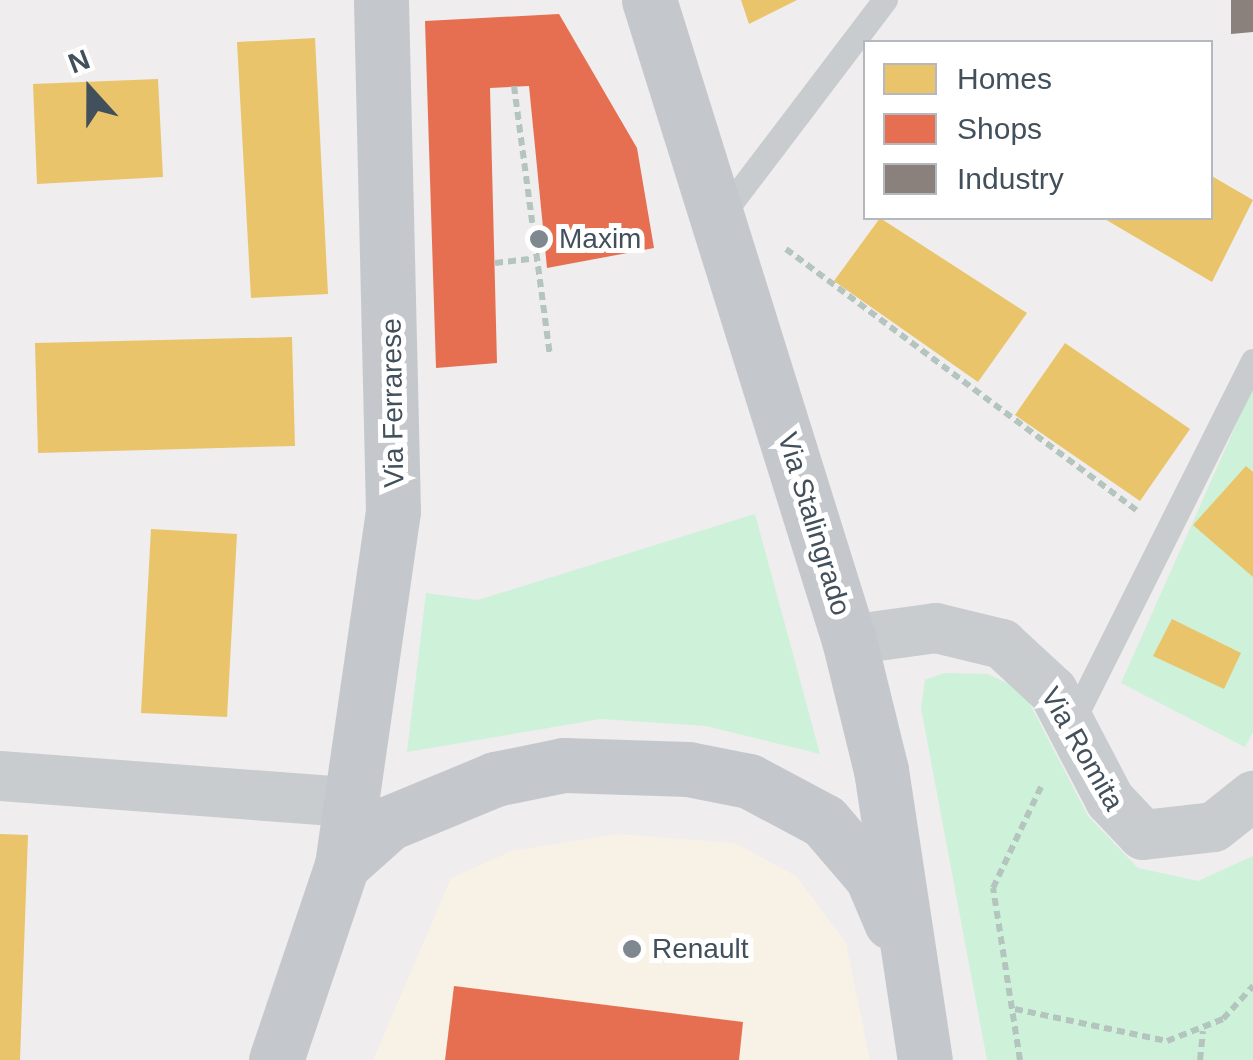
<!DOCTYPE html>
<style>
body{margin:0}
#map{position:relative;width:1253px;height:1060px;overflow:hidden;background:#efeded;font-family:Helvetica,sans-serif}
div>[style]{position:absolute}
.commercial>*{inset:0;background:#f7f1e6}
.green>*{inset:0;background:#cef1da}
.homes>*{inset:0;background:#e9c46a}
.shops>*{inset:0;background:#e76f51}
.industry>*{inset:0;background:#8a817c}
.path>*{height:6px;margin-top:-3px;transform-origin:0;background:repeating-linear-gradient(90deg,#b4c4be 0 8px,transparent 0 13px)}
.service>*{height:25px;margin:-12.5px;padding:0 12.5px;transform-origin:12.5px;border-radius:12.5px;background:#c8cccf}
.minor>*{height:50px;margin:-25px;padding:0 25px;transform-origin:25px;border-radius:25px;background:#c8cccf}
.primary>*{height:55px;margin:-27.5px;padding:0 27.5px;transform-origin:27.5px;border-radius:27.5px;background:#c4c8cd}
.dots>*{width:28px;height:28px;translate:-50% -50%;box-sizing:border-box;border:5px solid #fff;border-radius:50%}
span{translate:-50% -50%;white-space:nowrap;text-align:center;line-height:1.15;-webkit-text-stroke:10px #fff;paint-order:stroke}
.poi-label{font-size:28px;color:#42505c}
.left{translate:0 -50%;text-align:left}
.street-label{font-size:28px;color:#42505c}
.legend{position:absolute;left:863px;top:40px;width:350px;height:180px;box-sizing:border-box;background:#fff;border:2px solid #b3b9be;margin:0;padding:12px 18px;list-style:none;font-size:30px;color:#42505c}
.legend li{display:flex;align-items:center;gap:20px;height:50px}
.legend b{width:50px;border:2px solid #b3b9be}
.north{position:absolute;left:40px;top:40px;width:100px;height:100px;-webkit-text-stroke:8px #fff;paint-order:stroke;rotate:339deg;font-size:28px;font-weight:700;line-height:40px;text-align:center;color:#42505c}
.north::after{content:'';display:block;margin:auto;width:35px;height:45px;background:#42505c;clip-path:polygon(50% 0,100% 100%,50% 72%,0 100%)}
</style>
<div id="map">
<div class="commercial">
<div style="clip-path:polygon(617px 834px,735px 843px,796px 876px,846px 943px,870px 1060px,373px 1060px,451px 878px,511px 851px)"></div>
</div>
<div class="green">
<div style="clip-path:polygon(1253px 387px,1253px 732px,1245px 747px,1121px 683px)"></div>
<div style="clip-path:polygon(755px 514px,820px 754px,706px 726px,601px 719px,407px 752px,426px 593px,478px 600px)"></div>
<div style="clip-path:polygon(944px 673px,988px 674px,1023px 691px,1088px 816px,1138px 868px,1198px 881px,1253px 856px,1253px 1060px,987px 1060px,921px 708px,925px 680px)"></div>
</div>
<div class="homes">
<div style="clip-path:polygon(741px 0,797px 0,749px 24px)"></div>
<div style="clip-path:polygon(315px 38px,328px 294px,251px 298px,237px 42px)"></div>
<div style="clip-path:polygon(158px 79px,163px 177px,37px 184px,33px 84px)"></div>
<div style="clip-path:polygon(1210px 175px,1253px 200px,1212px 282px,1103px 218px,1210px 218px)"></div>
<div style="clip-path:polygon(880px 218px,1027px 313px,978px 382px,834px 281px)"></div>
<div style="clip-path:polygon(292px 337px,295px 446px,38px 453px,35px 343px)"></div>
<div style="clip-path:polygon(1065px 343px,1190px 429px,1140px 501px,1015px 415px)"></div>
<div style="clip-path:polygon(1246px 466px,1253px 472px,1253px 577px,1193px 525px)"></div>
<div style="clip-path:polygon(151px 529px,237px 534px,227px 717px,141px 713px)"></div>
<div style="clip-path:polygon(1172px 619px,1241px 653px,1224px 689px,1153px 656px)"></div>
<div style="clip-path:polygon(0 834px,28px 835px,20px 1060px,0 1060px)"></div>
</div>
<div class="shops">
<div style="clip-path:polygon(559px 14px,637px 148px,654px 248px,547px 268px,529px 86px,490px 88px,497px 363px,436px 368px,425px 21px)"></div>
<div style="clip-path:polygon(454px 986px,743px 1022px,739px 1060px,445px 1060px)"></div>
</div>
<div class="industry">
<div style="clip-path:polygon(1231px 0,1253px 0,1253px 32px,1231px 34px)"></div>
</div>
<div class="path">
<div style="left:514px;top:86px;width:271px;rotate:82.4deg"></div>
<div style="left:786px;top:249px;width:437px;rotate:36.7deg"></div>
<div style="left:495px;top:263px;width:43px;rotate:-6.6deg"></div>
<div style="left:1015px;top:1009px;width:155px;rotate:11.9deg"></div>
<div style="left:1167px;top:1041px;width:60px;rotate:-21.4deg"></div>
<div style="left:1223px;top:1019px;width:45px;rotate:-47.7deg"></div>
<div style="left:1020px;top:1060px;width:174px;rotate:-98.9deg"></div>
<div style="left:993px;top:888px;width:114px;rotate:-64.6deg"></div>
<div style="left:1200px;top:1060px;width:29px;rotate:-84deg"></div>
</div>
<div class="service">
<div style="left:720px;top:217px;width:273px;rotate:-52.8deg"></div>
<div style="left:1071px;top:724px;width:406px;rotate:-63.4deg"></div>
</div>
<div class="minor">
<div style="left:849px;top:640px;width:88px;rotate:-7.9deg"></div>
<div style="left:936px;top:628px;width:68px;rotate:13.6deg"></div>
<div style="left:1002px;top:644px;width:69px;rotate:42.7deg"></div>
<div style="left:1053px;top:691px;width:123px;rotate:62.4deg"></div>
<div style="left:1110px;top:800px;width:48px;rotate:46.7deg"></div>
<div style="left:1143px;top:835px;width:71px;rotate:-6.4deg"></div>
<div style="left:1214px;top:827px;width:50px;rotate:-38.5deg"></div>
<div style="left:0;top:776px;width:356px;rotate:4.3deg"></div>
</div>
<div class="primary">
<div style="left:649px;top:0;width:671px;rotate:72.65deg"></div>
<div style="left:849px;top:640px;width:134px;rotate:76.2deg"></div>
<div style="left:881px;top:770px;width:293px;rotate:81.4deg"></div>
<div style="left:342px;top:865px;width:63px;rotate:-41.8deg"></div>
<div style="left:389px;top:823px;width:115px;rotate:-22.5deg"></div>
<div style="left:495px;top:779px;width:70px;rotate:-11.5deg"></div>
<div style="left:564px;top:765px;width:124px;rotate:1.8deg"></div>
<div style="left:688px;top:769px;width:62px;rotate:11.1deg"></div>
<div style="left:749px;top:781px;width:85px;rotate:28.1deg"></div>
<div style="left:824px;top:821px;width:74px;rotate:49.4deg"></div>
<div style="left:872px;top:877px;width:49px;rotate:67.1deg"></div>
<div style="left:276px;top:1060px;width:206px;rotate:-71.3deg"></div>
<div style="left:342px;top:865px;width:358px;rotate:-81.8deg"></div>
<div style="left:393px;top:511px;width:511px;rotate:-91.35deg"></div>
</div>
<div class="dots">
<div style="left:539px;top:239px;background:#7f878f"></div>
<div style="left:632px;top:949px;background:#7f878f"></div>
</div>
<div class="poi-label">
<span class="left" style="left:559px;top:239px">Maxim</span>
<span class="left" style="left:652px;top:949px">Renault</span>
</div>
<div class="street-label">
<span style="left:393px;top:403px;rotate:-91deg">Via Ferrarese</span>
<span style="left:814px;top:524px;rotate:73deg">Via Stalingrado</span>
<span style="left:1082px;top:749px;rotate:60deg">Via Romita</span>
</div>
<ul class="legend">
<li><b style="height:28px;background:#e9c46a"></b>Homes</li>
<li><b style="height:28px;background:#e76f51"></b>Shops</li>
<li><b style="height:28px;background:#8a817c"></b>Industry</li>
</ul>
<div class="north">N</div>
</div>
